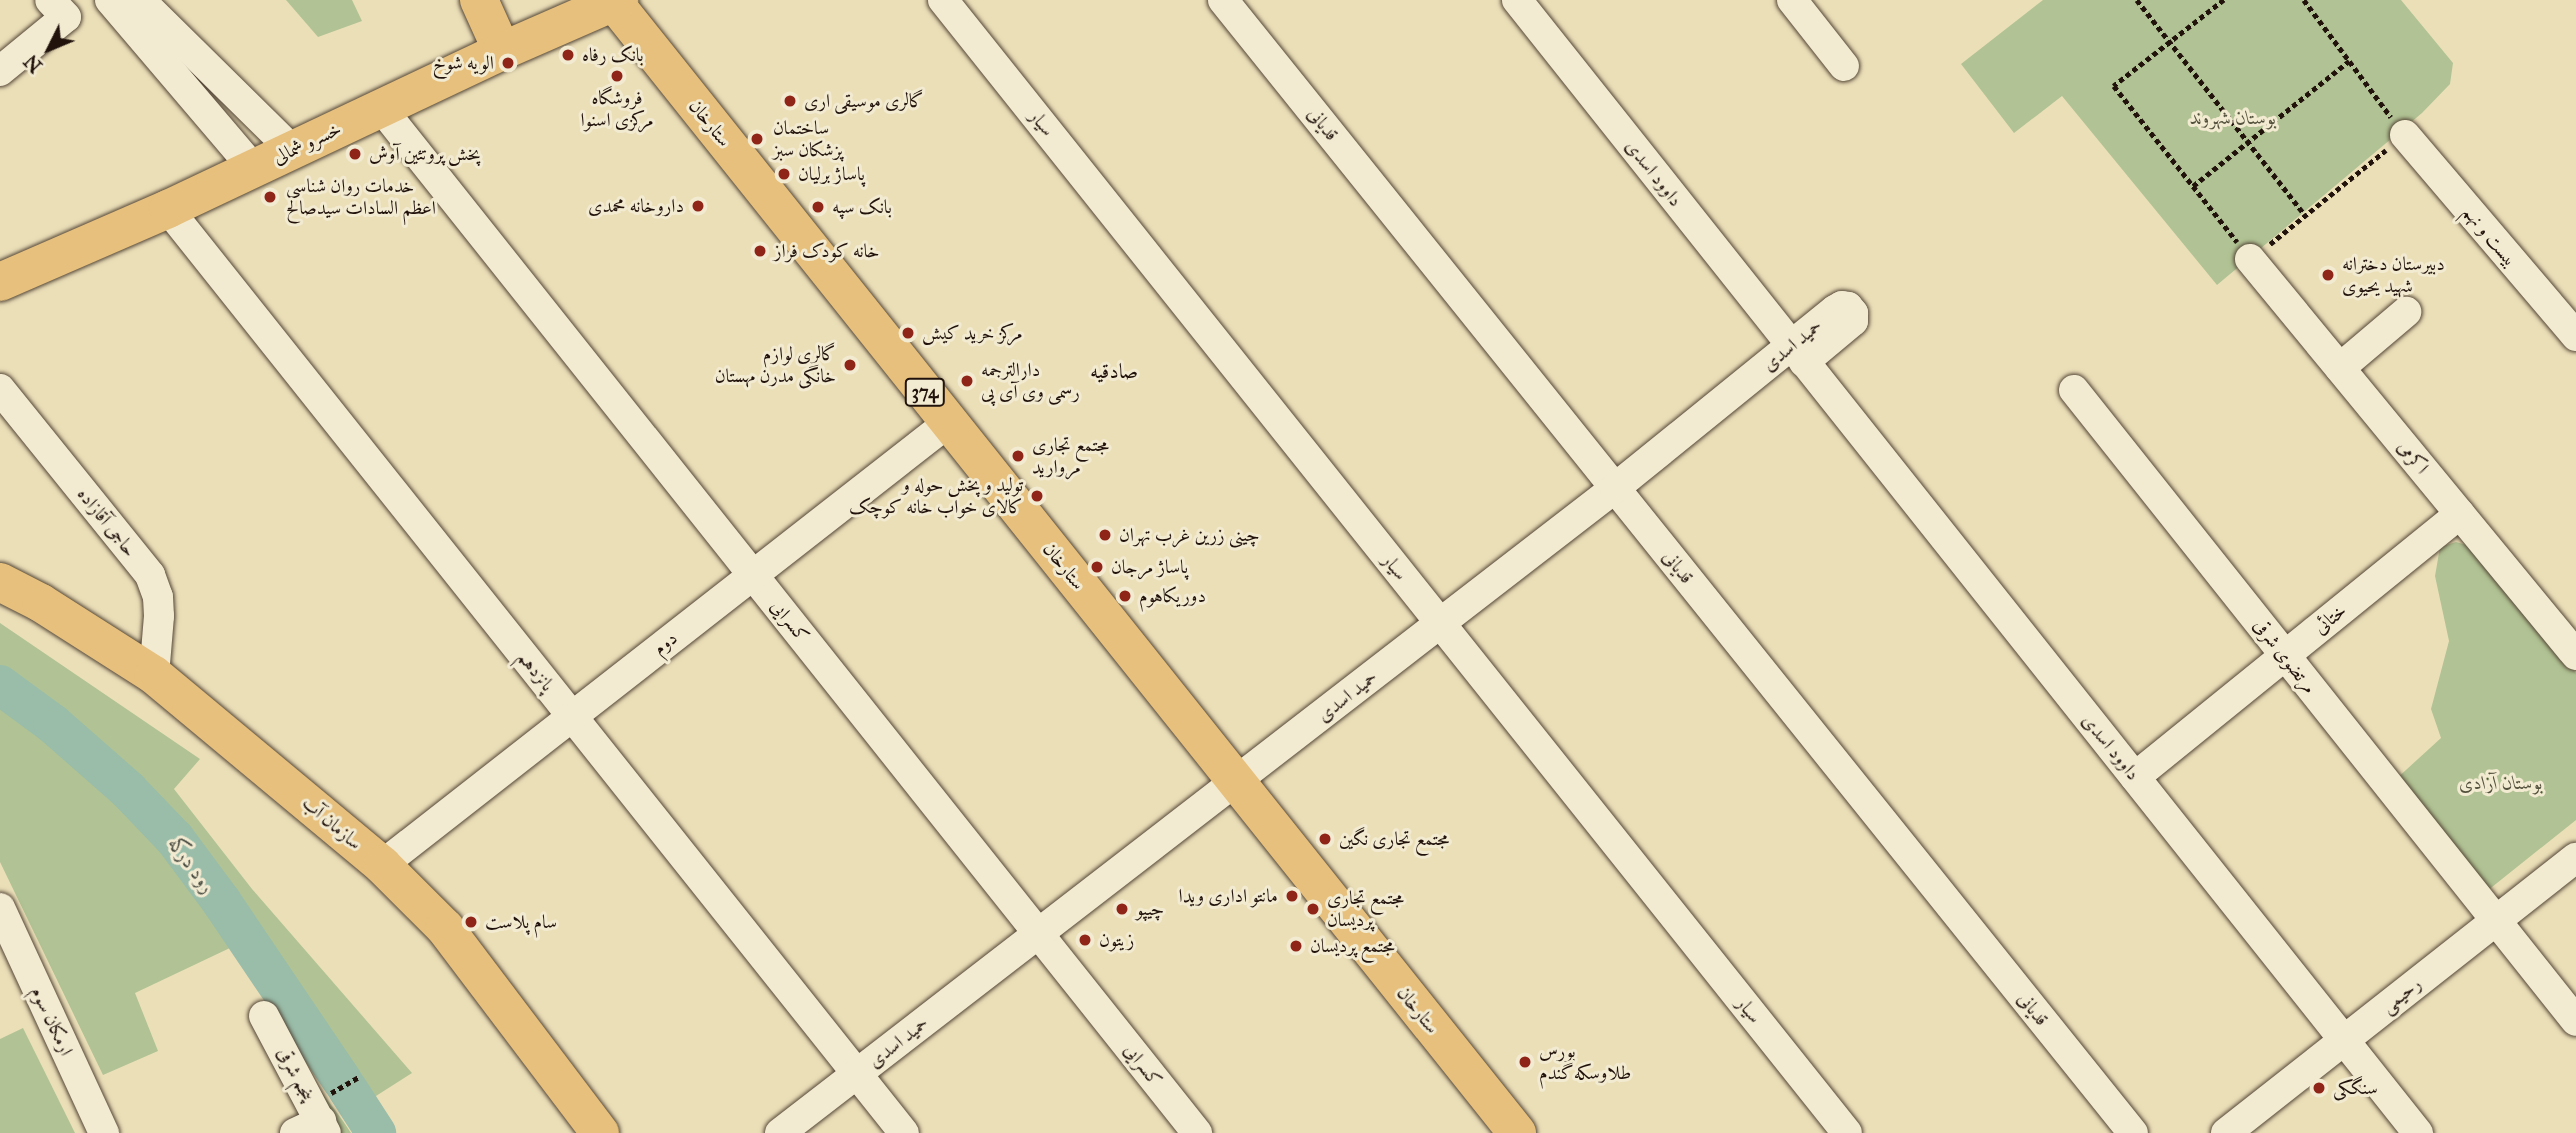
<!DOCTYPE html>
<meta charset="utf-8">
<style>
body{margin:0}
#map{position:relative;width:2576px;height:1133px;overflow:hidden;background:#ebdfb8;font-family:"IM FELL Great Primer",Amiri,serif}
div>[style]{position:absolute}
.green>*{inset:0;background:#b1c394}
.river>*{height:40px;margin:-20px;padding:0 20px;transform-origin:20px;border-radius:20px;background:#99bda9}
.path>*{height:4.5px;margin-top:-2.25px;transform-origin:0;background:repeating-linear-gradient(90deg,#21130c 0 5px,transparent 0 8.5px)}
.roads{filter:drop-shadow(0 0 2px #544637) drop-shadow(0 0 2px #544637)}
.minor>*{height:30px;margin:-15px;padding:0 15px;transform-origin:15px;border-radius:15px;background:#f2ead1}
.major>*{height:38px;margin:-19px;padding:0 19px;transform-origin:19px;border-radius:19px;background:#e6c07c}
.dots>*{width:19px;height:19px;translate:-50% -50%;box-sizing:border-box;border:4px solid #f2ead1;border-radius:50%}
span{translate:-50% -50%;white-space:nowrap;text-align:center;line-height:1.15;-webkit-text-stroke:6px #f2ead1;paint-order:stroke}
.shield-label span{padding:2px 5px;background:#f2ead1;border:2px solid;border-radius:5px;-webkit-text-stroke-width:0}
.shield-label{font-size:18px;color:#21130c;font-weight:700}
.poi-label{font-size:19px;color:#21130c}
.left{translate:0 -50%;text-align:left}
.right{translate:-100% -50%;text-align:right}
.park-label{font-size:19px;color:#53513c;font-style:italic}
.street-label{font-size:19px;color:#21130c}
.neighbourhood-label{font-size:21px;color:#21130c}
.water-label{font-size:21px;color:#4b4e43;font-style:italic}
.north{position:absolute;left:14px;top:14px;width:70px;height:70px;-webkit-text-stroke:5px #f2ead1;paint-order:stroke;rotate:227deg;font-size:19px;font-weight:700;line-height:28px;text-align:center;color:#21130c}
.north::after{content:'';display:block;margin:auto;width:24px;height:32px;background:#21130c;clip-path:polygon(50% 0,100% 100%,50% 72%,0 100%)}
</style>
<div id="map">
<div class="green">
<div style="clip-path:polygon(286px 0,352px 0,362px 21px,318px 37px)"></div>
<div style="clip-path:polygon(2043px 0,2401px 0,2453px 63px,2450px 84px,2422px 113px,2217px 285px,2062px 96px,2014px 133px,1961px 64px)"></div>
<div style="clip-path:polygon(2456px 542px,2473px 547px,2576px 673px,2576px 820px,2487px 891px,2395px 780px,2441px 738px,2431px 709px,2449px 641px,2435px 576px,2440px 547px)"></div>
<div style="clip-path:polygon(0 623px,200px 759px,174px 789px,252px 889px,412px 1073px,365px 1103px,187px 843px,48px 707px,0 674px)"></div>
<div style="clip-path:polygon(0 697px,64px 746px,164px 843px,232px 947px,135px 993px,158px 1051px,103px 1075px,0 862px)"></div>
<div style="clip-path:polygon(23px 1028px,75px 1133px,0 1133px,0 1039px)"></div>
<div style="clip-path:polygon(289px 1048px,343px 1121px,351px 1133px,331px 1133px)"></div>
</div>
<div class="river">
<div style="left:0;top:685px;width:66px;rotate:36.3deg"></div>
<div style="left:53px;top:724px;width:100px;rotate:41.3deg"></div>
<div style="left:128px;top:790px;width:68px;rotate:46.2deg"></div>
<div style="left:175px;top:839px;width:77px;rotate:53.4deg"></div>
<div style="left:221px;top:901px;width:218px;rotate:56deg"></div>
<div style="left:347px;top:1088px;width:54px;rotate:57.2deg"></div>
</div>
<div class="path">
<div style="left:2137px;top:0;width:273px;rotate:52deg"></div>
<div style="left:2224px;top:0;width:140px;rotate:142deg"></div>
<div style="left:2114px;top:86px;width:199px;rotate:51.7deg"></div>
<div style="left:2304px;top:0;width:146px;rotate:53.4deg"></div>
<div style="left:2193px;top:186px;width:200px;rotate:-38.7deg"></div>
<div style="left:2270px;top:244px;width:149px;rotate:-39deg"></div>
<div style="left:331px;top:1093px;width:32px;rotate:-30deg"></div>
</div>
<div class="roads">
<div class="minor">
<div style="left:110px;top:0;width:221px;rotate:49.6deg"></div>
<div style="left:140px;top:0;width:214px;rotate:44.6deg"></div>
<div style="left:943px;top:0;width:1449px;rotate:51.41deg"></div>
<div style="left:1223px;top:0;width:1453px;rotate:51.23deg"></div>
<div style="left:1517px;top:0;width:1448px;rotate:51.51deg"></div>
<div style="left:1792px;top:0;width:84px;rotate:51.8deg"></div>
<div style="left:0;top:71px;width:85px;rotate:-39.3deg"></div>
<div style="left:66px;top:17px;width:23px;rotate:-133deg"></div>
<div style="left:382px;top:109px;width:1309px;rotate:51.48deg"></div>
<div style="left:2405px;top:135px;width:264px;rotate:49.6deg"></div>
<div style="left:168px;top:209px;width:1181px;rotate:51.46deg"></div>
<div style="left:2250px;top:259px;width:513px;rotate:50.54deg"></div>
<div style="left:2340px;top:368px;width:87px;rotate:-40.3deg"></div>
<div style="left:0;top:389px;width:239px;rotate:51.1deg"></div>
<div style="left:150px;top:575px;width:23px;rotate:70deg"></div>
<div style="left:158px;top:597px;width:19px;rotate:87deg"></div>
<div style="left:159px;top:616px;width:59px;rotate:94.8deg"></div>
<div style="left:2074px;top:390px;width:806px;rotate:51.5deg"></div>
<div style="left:2135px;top:777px;width:418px;rotate:-39deg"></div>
<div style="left:382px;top:865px;width:720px;rotate:-38deg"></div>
<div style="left:0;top:908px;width:248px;rotate:65.2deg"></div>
<div style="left:264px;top:1016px;width:132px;rotate:62.1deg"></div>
<div style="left:295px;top:1133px;width:29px;rotate:-25deg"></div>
<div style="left:780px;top:1133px;width:1055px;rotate:-37.68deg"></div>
<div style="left:1615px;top:488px;width:283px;rotate:-39deg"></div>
<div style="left:1835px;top:310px;width:8px;rotate:-30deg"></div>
<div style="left:1842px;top:306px;width:6px;rotate:9deg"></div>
<div style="left:1848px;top:307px;width:8px;rotate:50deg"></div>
<div style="left:1853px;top:313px;width:8px;rotate:90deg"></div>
<div style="left:1853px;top:321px;width:64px;rotate:140.1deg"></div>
<div style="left:2226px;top:1133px;width:445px;rotate:-38.2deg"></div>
</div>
<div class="major">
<div style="left:479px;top:0;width:56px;rotate:65.7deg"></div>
<div style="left:612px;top:0;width:1450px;rotate:51.38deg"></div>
<div style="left:0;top:282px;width:183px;rotate:-23.5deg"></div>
<div style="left:168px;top:209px;width:369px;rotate:-25.3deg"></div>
<div style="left:502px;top:51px;width:128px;rotate:-23.6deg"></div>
<div style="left:0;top:582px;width:46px;rotate:27.1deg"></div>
<div style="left:41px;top:603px;width:134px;rotate:32.5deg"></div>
<div style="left:154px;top:675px;width:297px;rotate:39.8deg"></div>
<div style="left:382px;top:865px;width:89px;rotate:45deg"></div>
<div style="left:445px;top:928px;width:257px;rotate:52.9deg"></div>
</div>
</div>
<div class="dots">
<div style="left:568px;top:55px;background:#8f2418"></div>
<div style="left:508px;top:63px;background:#8f2418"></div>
<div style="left:617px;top:76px;background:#8f2418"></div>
<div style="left:790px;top:101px;background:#8f2418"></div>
<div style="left:757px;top:139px;background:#8f2418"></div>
<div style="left:355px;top:154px;background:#8f2418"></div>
<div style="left:784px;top:174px;background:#8f2418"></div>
<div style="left:270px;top:197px;background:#8f2418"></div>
<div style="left:698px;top:206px;background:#8f2418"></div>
<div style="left:818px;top:207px;background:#8f2418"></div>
<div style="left:760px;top:251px;background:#8f2418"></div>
<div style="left:2328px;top:275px;background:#8f2418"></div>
<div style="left:908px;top:333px;background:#8f2418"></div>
<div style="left:850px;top:365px;background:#8f2418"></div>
<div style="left:967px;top:381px;background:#8f2418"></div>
<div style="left:1018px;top:456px;background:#8f2418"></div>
<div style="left:1037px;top:496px;background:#8f2418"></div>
<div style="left:1105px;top:535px;background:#8f2418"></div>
<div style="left:1097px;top:567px;background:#8f2418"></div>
<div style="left:1125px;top:596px;background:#8f2418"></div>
<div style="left:1325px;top:839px;background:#8f2418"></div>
<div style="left:1292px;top:896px;background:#8f2418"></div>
<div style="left:1122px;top:909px;background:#8f2418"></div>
<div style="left:1313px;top:909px;background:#8f2418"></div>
<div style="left:471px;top:922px;background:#8f2418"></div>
<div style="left:1085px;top:940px;background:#8f2418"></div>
<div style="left:1296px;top:946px;background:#8f2418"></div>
<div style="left:1525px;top:1062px;background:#8f2418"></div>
<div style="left:2319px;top:1088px;background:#8f2418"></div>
</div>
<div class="shield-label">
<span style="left:925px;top:392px">374</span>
</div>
<div class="poi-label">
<span class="left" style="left:582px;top:55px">بانک رفاه</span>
<span class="right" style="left:494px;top:63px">الویه شوخ</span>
<span style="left:617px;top:109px">فروشگاه<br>مرکزی اسنوا</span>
<span class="left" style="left:804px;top:101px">گالری موسیقی اری</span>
<span class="left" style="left:773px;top:139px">ساختمان<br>پزشکان سبز</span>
<span class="left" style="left:369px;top:154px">پخش پروتئین آوش</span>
<span class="left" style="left:798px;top:174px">پاساژ برلیان</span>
<span class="left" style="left:286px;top:197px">خدمات روان شناسی<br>اعظم السادات سیدصالح</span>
<span class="right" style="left:684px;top:206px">داروخانه محمدی</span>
<span class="left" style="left:832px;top:207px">بانک سپه</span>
<span class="left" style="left:774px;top:251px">خانه کودک فراز</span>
<span class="left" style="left:2342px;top:275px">دبیرستان دخترانه<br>شهید یحیوی</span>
<span class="left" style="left:922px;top:333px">مرکز خرید کیش</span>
<span class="right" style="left:836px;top:365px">گالری لوازم<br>خانگی مدرن مهستان</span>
<span class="left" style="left:981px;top:381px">دارالترجمه<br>رسمی وی آی پی</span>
<span class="left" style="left:1032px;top:456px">مجتمع تجاری<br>مروارید</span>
<span class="right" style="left:1023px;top:496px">تولید و پخش حوله و<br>کالای خواب خانه کوچک</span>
<span class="left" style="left:1119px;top:535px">چینی زرین غرب تهران</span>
<span class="left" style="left:1111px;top:567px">پاساژ مرجان</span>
<span class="left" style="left:1139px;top:596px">دوریکاهوم</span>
<span class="left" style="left:1339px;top:839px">مجتمع تجاری نگین</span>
<span class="right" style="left:1278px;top:896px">مانتو اداری ویدا</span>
<span class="left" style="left:1327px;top:909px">مجتمع تجاری<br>پردیسان</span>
<span class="left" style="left:1136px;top:909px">چیپو</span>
<span class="left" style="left:485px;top:922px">سام پلاست</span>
<span class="left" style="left:1099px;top:940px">زیتون</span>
<span class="left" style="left:1310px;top:946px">مجتمع پردیسان</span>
<span class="left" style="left:1539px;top:1062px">بورس<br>طلا‌و‌سکه‌گندم</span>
<span class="left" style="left:2333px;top:1088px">سنگکی</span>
</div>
<div class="park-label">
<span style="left:2233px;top:118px">بوستان شهروند</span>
<span style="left:2501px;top:783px">بوستان آزادی</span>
</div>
<div class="street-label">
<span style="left:710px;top:123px;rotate:51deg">ستارخان</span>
<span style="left:1042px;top:123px;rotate:51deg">سیار</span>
<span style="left:1323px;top:124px;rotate:51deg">قدیانی</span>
<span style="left:307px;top:143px;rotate:-25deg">خسرو شمالی</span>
<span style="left:1654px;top:173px;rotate:52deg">داوود اسدی</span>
<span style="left:2490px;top:236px;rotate:50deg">بیست و نهم</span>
<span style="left:1792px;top:345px;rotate:-39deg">حمید اسدی</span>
<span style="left:2413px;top:457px;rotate:51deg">اکرمی</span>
<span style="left:107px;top:522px;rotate:51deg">حاجی آقازاده</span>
<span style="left:1064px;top:566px;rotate:51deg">ستارخان</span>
<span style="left:1395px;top:567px;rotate:51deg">سیار</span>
<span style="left:1678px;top:567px;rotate:51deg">قدیانی</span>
<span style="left:2330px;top:619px;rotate:-39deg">ختائی</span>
<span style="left:790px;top:621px;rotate:51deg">کسرایی</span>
<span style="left:665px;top:643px;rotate:-38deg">دوم</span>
<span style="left:2285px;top:656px;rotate:52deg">مرتضوی شرقی</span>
<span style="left:536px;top:671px;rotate:51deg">پانزدهم</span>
<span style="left:1347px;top:696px;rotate:-38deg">حمید اسدی</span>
<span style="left:2111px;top:747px;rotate:51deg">داوود اسدی</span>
<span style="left:332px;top:823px;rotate:40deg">سازمان آب</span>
<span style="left:2401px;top:995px;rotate:-38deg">رحیمی</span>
<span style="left:2033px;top:1009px;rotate:51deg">قدیانی</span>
<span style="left:1418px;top:1010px;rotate:51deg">ستارخان</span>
<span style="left:1749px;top:1010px;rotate:51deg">سیار</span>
<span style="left:52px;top:1021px;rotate:65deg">ارمکان سوم</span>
<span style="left:898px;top:1042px;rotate:-38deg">حمید اسدی</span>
<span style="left:1143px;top:1065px;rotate:52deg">کسرایی</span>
<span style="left:296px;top:1074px;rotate:62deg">پنجم شرقی</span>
</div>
<div class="neighbourhood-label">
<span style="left:1114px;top:371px">صادقیه</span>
</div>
<div class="water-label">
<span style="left:192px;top:865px;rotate:54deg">رود درکه</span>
</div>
<div class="north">N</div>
</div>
